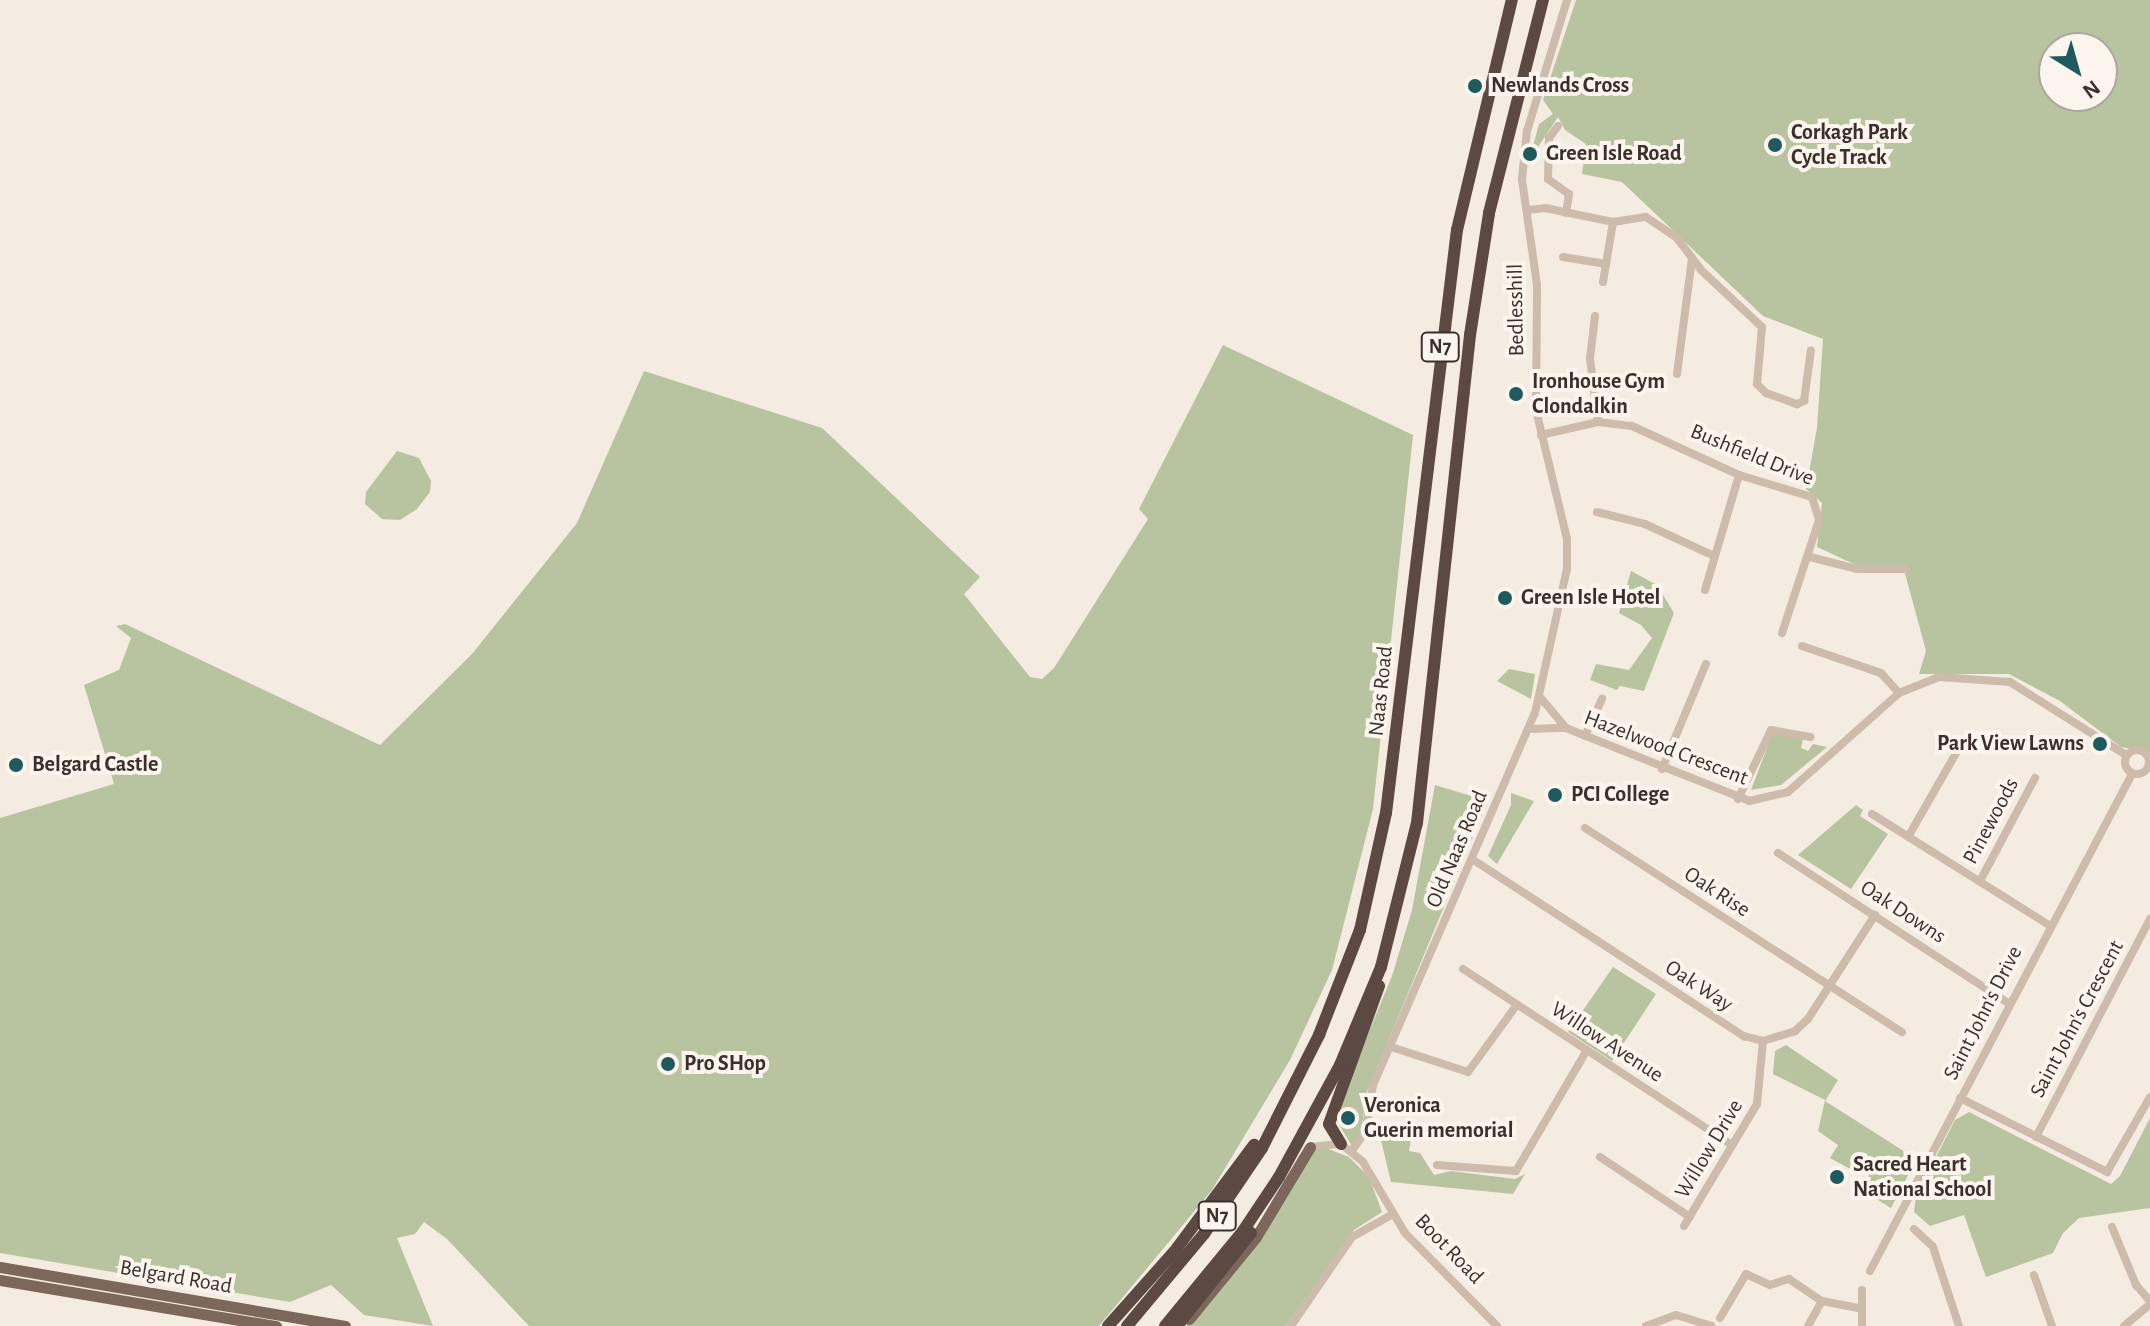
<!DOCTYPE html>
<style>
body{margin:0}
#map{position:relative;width:2150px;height:1326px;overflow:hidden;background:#f4ebe1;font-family:"Alegreya Sans",sans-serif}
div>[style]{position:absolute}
.green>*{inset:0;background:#b8c4a0}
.minor>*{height:8px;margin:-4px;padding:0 4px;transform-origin:4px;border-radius:4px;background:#cdbbac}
.minor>.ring{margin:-4px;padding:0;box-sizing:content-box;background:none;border:8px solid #cdbbac;border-radius:50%}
.major>*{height:11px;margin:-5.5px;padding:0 5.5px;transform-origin:5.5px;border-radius:5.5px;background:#7d675c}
.highway>*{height:12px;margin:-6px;padding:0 6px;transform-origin:6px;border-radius:6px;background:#5c4a42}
.dots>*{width:22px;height:22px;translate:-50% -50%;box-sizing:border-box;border:4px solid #fbf5ee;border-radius:50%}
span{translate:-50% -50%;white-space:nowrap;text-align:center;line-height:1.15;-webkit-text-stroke:8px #fbf5ee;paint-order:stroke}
.shield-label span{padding:2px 6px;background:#fbf5ee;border:2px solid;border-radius:6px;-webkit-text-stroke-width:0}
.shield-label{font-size:20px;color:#3b302b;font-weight:700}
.poi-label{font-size:22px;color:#3b302b;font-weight:700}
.left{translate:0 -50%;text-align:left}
.right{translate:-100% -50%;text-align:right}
.street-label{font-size:22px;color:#3b302b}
.north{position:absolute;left:2038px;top:32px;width:80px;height:80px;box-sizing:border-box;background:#fbf5ee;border:2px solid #aea6a0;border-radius:50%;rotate:143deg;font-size:22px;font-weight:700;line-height:32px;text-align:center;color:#3b302b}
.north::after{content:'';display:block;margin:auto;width:28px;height:36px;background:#1f5a5e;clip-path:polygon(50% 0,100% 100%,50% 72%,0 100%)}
</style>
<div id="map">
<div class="green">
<div style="clip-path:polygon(evenodd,1576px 0,2150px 0,2150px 752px,2121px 747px,2060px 701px,2009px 674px,1919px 674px,1926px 651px,1903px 566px,1858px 566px,1817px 547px,1822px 503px,1806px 489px,1817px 428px,1823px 339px,1763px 316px,1622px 182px,1582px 174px,1586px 144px,1565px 130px,1558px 117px,1536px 150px,1533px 146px,1539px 124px,1553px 114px,1543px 100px,1576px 0,2054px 48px,2102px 48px,2102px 96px,2054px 96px,2054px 48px)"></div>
<div style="clip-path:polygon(1223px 345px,1413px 435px,1373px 809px,1332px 970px,1290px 1060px,1212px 1190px,1099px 1326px,529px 1326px,447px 1239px,424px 1222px,415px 1234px,397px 1238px,433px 1326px,364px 1315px,331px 1285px,290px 1302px,0 1253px,0 818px,114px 784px,84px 685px,119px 670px,131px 638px,116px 626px,125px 624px,380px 745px,472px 654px,577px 523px,644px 371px,822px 428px,980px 577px,964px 594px,1030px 677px,1042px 679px,1054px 668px,1148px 519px,1139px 509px)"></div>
<div style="clip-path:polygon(397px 451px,419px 458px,431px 481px,430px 492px,417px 509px,400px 520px,382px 519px,365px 504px,366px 492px)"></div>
<div style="clip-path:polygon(1631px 571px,1657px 585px,1674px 613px,1644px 691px,1620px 686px,1617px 690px,1590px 680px,1596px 664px,1629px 670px,1652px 638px,1641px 625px,1619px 613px)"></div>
<div style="clip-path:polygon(1509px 669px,1535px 674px,1531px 699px,1497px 681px)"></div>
<div style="clip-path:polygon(1773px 732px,1803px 739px,1801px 748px,1808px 751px,1813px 744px,1827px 747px,1781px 785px,1751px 790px)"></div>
<div style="clip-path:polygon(1435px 785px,1488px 801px,1366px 1094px,1361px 1134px,1353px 1148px,1334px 1116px,1392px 976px,1412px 910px)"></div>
<div style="clip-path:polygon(1511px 793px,1534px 801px,1497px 864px,1488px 856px,1511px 805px)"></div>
<div style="clip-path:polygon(1856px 805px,1863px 810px,1860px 816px,1888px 834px,1851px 889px,1798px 855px)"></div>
<div style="clip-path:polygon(1613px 967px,1656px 994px,1612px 1061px,1568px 1032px)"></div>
<div style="clip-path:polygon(1786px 1045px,1838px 1080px,1825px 1101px,1913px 1157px,1915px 1162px,1891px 1208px,1865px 1192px,1869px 1176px,1864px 1164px,1854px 1171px,1830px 1158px,1838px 1145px,1818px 1131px,1825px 1100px,1773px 1074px,1775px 1051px)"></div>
<div style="clip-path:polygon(1969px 1112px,2111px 1184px,2120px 1176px,2150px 1118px,2150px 1208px,2079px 1218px,2063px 1233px,2053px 1253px,1986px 1277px,1964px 1215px,1930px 1226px,1914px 1212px,1916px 1196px,1955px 1120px)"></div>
<div style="clip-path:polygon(1380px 1136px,1411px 1139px,1409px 1151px,1420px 1153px,1434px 1175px,1451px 1171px,1515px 1179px,1525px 1174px,1513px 1194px,1391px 1182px)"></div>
<div style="clip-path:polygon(1323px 1147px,1349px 1157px,1369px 1177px,1382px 1212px,1354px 1230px,1286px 1326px,1185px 1326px,1211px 1297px,1310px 1152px)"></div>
</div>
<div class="minor">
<div style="left:1558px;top:126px;width:15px;rotate:127deg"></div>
<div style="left:1549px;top:138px;width:41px;rotate:91.4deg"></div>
<div style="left:1548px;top:179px;width:26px;rotate:36deg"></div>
<div style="left:1569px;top:194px;width:19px;rotate:99deg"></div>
<div style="left:1527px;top:210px;width:18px;rotate:-6deg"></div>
<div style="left:1545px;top:208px;width:69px;rotate:11.6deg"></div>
<div style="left:1613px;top:222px;width:33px;rotate:-9deg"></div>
<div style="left:1646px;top:217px;width:37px;rotate:34deg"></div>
<div style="left:1677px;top:238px;width:40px;rotate:53deg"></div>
<div style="left:1701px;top:270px;width:83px;rotate:43.1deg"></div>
<div style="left:1762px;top:327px;width:57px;rotate:95deg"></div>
<div style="left:1757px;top:384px;width:13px;rotate:45deg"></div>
<div style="left:1766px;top:393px;width:33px;rotate:20deg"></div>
<div style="left:1797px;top:404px;width:8px;rotate:-23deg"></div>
<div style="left:1804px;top:401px;width:51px;rotate:-82.2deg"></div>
<div style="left:1563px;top:257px;width:44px;rotate:9.2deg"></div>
<div style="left:1603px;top:282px;width:61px;rotate:-80.5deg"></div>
<div style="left:1595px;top:316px;width:42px;rotate:96.8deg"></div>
<div style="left:1590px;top:358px;width:64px;rotate:82.9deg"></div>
<div style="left:1677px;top:374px;width:117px;rotate:-82.6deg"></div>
<div style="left:1541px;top:435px;width:58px;rotate:-12.8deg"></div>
<div style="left:1598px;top:422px;width:34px;rotate:7deg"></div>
<div style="left:1632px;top:426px;width:118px;rotate:24.6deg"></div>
<div style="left:1739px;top:475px;width:76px;rotate:16.8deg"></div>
<div style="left:1812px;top:497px;width:24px;rotate:73deg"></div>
<div style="left:1819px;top:520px;width:119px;rotate:108.1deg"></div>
<div style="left:1597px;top:512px;width:49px;rotate:14deg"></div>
<div style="left:1645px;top:524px;width:74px;rotate:24.8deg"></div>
<div style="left:1810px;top:557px;width:49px;rotate:14.3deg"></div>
<div style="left:1857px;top:569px;width:48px"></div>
<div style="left:1705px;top:590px;width:120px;rotate:-73.5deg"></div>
<div style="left:1802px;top:646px;width:83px;rotate:18.9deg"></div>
<div style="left:1881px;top:673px;width:27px;rotate:48deg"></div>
<div style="left:1540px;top:697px;width:40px;rotate:50deg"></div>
<div style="left:1566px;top:728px;width:197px;rotate:21.7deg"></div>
<div style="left:1749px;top:801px;width:40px;rotate:-13deg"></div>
<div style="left:1788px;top:792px;width:149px;rotate:-41.7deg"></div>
<div style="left:1899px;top:693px;width:43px;rotate:-21.8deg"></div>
<div style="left:1939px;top:677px;width:71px;rotate:4deg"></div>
<div style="left:2010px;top:682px;width:137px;rotate:32.2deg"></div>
<div style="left:1529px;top:729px;width:37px;rotate:-2deg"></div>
<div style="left:1585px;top:736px;width:41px;rotate:-65.3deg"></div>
<div class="ring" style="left:2125px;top:750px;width:16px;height:16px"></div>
<div style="left:1662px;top:769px;width:114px;rotate:-67.3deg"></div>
<div style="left:1738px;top:799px;width:76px;rotate:-64.4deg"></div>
<div style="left:1771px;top:730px;width:40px;rotate:10deg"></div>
<div style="left:1872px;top:814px;width:209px;rotate:32.1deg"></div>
<div style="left:1585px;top:828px;width:377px;rotate:32.8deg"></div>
<div style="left:1908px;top:837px;width:111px;rotate:-60.2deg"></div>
<div style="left:1778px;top:853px;width:275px;rotate:33.1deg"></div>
<div style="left:1472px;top:859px;width:325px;rotate:33.1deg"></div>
<div style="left:1744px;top:1036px;width:20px;rotate:15deg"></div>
<div style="left:1763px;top:1041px;width:34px;rotate:-17deg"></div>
<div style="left:1795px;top:1031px;width:18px;rotate:-43deg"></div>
<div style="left:1808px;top:1019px;width:124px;rotate:-57.2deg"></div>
<div style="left:1980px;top:881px;width:117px;rotate:-61.9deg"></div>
<div style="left:1463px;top:969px;width:321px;rotate:33.2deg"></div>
<div style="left:1391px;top:1047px;width:81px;rotate:18deg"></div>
<div style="left:1468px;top:1072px;width:82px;rotate:-54deg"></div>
<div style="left:1960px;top:1098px;width:165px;rotate:26.7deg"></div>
<div style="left:2107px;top:1172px;width:86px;rotate:-60.2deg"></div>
<div style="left:2036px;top:1137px;width:246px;rotate:-62.4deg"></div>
<div style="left:1310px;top:1147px;width:31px;rotate:-6deg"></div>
<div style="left:1341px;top:1144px;width:28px;rotate:39deg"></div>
<div style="left:1363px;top:1162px;width:82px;rotate:59.4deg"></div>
<div style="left:1405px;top:1233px;width:131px;rotate:45.3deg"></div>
<div style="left:1351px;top:1152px;width:24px;rotate:-55deg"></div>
<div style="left:1365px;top:1132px;width:48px;rotate:-80.3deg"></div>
<div style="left:1373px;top:1085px;width:406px;rotate:-66.5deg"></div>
<div style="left:1535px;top:713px;width:148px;rotate:-77.5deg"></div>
<div style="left:1567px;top:569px;width:30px;rotate:-90deg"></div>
<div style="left:1567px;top:539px;width:133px;rotate:-103.5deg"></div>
<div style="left:1536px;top:410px;width:125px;rotate:-89.5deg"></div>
<div style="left:1537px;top:285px;width:107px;rotate:-98.1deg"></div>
<div style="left:1522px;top:179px;width:48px;rotate:-84.1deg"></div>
<div style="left:1527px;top:131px;width:137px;rotate:-73deg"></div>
<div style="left:1600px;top:1157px;width:108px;rotate:33.7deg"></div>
<div style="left:1437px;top:1165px;width:79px;rotate:4.3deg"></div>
<div style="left:1516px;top:1171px;width:140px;rotate:-59.6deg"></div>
<div style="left:1684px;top:1226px;width:142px;rotate:-59.1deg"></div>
<div style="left:1757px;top:1104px;width:63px;rotate:-84.6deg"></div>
<div style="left:2112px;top:1227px;width:63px;rotate:67.5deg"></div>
<div style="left:2136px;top:1285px;width:21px;rotate:49deg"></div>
<div style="left:1914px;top:1229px;width:26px;rotate:43deg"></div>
<div style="left:1933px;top:1247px;width:83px;rotate:71.8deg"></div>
<div style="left:1870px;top:1271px;width:562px;rotate:-62.2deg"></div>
<div style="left:2034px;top:1275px;width:54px;rotate:70.6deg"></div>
<div style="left:1862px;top:1290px;width:36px;rotate:90deg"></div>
<div style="left:1720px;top:1318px;width:51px;rotate:-59.4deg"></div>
<div style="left:1746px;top:1274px;width:26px;rotate:25deg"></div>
<div style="left:1770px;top:1285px;width:20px;rotate:-18deg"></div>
<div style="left:1789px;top:1279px;width:40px;rotate:34deg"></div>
<div style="left:1822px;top:1301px;width:38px;rotate:11deg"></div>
<div style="left:1291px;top:1326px;width:108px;rotate:-55.6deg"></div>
<div style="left:1352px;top:1237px;width:47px;rotate:-29.3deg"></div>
<div style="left:1646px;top:1326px;width:32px;rotate:-20deg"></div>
<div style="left:1676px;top:1315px;width:37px;rotate:17deg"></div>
<div style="left:1808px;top:1326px;width:29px;rotate:-61deg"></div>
<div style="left:2124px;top:1326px;width:34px;rotate:-40deg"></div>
</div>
<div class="major">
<div style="left:0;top:1267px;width:350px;rotate:9.7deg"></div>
<div style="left:0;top:1280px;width:280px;rotate:9.5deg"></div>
<div style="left:1189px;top:1319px;width:106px;rotate:-50.7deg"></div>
<div style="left:1256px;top:1237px;width:105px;rotate:-59deg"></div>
</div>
<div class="highway">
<div style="left:1341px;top:1144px;width:23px;rotate:-121deg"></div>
<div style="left:1329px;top:1124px;width:147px;rotate:-70.1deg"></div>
<div style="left:1108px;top:1326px;width:99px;rotate:-48.3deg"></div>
<div style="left:1174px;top:1252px;width:134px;rotate:-53.2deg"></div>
<div style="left:1127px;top:1326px;width:120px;rotate:-50.1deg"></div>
<div style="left:1204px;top:1234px;width:104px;rotate:-56deg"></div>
<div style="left:1262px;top:1148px;width:127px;rotate:-63.2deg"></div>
<div style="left:1319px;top:1035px;width:113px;rotate:-68.7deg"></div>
<div style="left:1360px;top:930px;width:120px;rotate:-77.5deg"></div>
<div style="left:1386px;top:813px;width:587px;rotate:-83.06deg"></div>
<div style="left:1457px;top:230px;width:236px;rotate:-76.6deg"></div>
<div style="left:1165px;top:1326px;width:123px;rotate:-50.6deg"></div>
<div style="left:1243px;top:1231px;width:65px;rotate:-56.3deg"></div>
<div style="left:1279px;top:1177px;width:128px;rotate:-61.4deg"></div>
<div style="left:1340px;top:1065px;width:106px;rotate:-67.3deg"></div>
<div style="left:1381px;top:967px;width:148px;rotate:-76deg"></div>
<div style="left:1417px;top:823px;width:491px;rotate:-83.8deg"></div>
<div style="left:1470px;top:335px;width:123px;rotate:-81.1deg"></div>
<div style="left:1489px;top:213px;width:220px;rotate:-75.8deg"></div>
<div style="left:1177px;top:1326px;width:119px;rotate:-51.5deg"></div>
</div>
<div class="dots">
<div style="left:1475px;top:86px;background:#1f5a5e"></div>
<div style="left:1775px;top:145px;background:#1f5a5e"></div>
<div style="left:1530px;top:154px;background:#1f5a5e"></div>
<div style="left:1516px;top:394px;background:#1f5a5e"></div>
<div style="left:1505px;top:598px;background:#1f5a5e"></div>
<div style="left:2100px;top:744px;background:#1f5a5e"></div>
<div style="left:16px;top:765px;background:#1f5a5e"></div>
<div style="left:1555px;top:795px;background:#1f5a5e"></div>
<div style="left:668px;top:1064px;background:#1f5a5e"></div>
<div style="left:1348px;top:1118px;background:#1f5a5e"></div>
<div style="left:1837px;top:1177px;background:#1f5a5e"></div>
</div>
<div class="shield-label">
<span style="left:1440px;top:347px">N7</span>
<span style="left:1217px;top:1216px">N7</span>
</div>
<div class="poi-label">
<span class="left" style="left:1491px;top:86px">Newlands Cross</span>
<span class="left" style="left:1791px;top:145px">Corkagh Park<br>Cycle Track</span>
<span class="left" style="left:1546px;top:154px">Green Isle Road</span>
<span class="left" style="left:1532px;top:394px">Ironhouse Gym<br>Clondalkin</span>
<span class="left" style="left:1521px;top:598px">Green Isle Hotel</span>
<span class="right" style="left:2084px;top:744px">Park View Lawns</span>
<span class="left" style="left:32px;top:765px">Belgard Castle</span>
<span class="left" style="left:1571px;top:795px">PCI College</span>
<span class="left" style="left:684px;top:1064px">Pro SHop</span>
<span class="left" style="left:1364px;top:1118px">Veronica<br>Guerin memorial</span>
<span class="left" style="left:1853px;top:1177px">Sacred Heart<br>National School</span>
</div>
<div class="street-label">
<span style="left:1516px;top:310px;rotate:-91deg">Bedlesshill</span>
<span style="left:1752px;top:455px;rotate:22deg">Bushfield Drive</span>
<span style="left:1381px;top:691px;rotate:-84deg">Naas Road</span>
<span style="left:1666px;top:748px;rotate:21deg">Hazelwood Crescent</span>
<span style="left:1991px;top:821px;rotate:-62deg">Pinewoods</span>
<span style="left:1457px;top:849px;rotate:-67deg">Old Naas Road</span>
<span style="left:1717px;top:892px;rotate:33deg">Oak Rise</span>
<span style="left:1903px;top:912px;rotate:33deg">Oak Downs</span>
<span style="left:1699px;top:986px;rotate:33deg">Oak Way</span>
<span style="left:1983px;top:1013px;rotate:-63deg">Saint John's Drive</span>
<span style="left:2077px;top:1019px;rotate:-62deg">Saint John's Crescent</span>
<span style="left:1607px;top:1042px;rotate:33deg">Willow Avenue</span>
<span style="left:1709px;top:1149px;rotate:-59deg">Willow Drive</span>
<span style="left:1449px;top:1249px;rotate:46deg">Boot Road</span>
<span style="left:176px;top:1277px;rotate:10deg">Belgard Road</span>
</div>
<div class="north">N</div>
</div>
